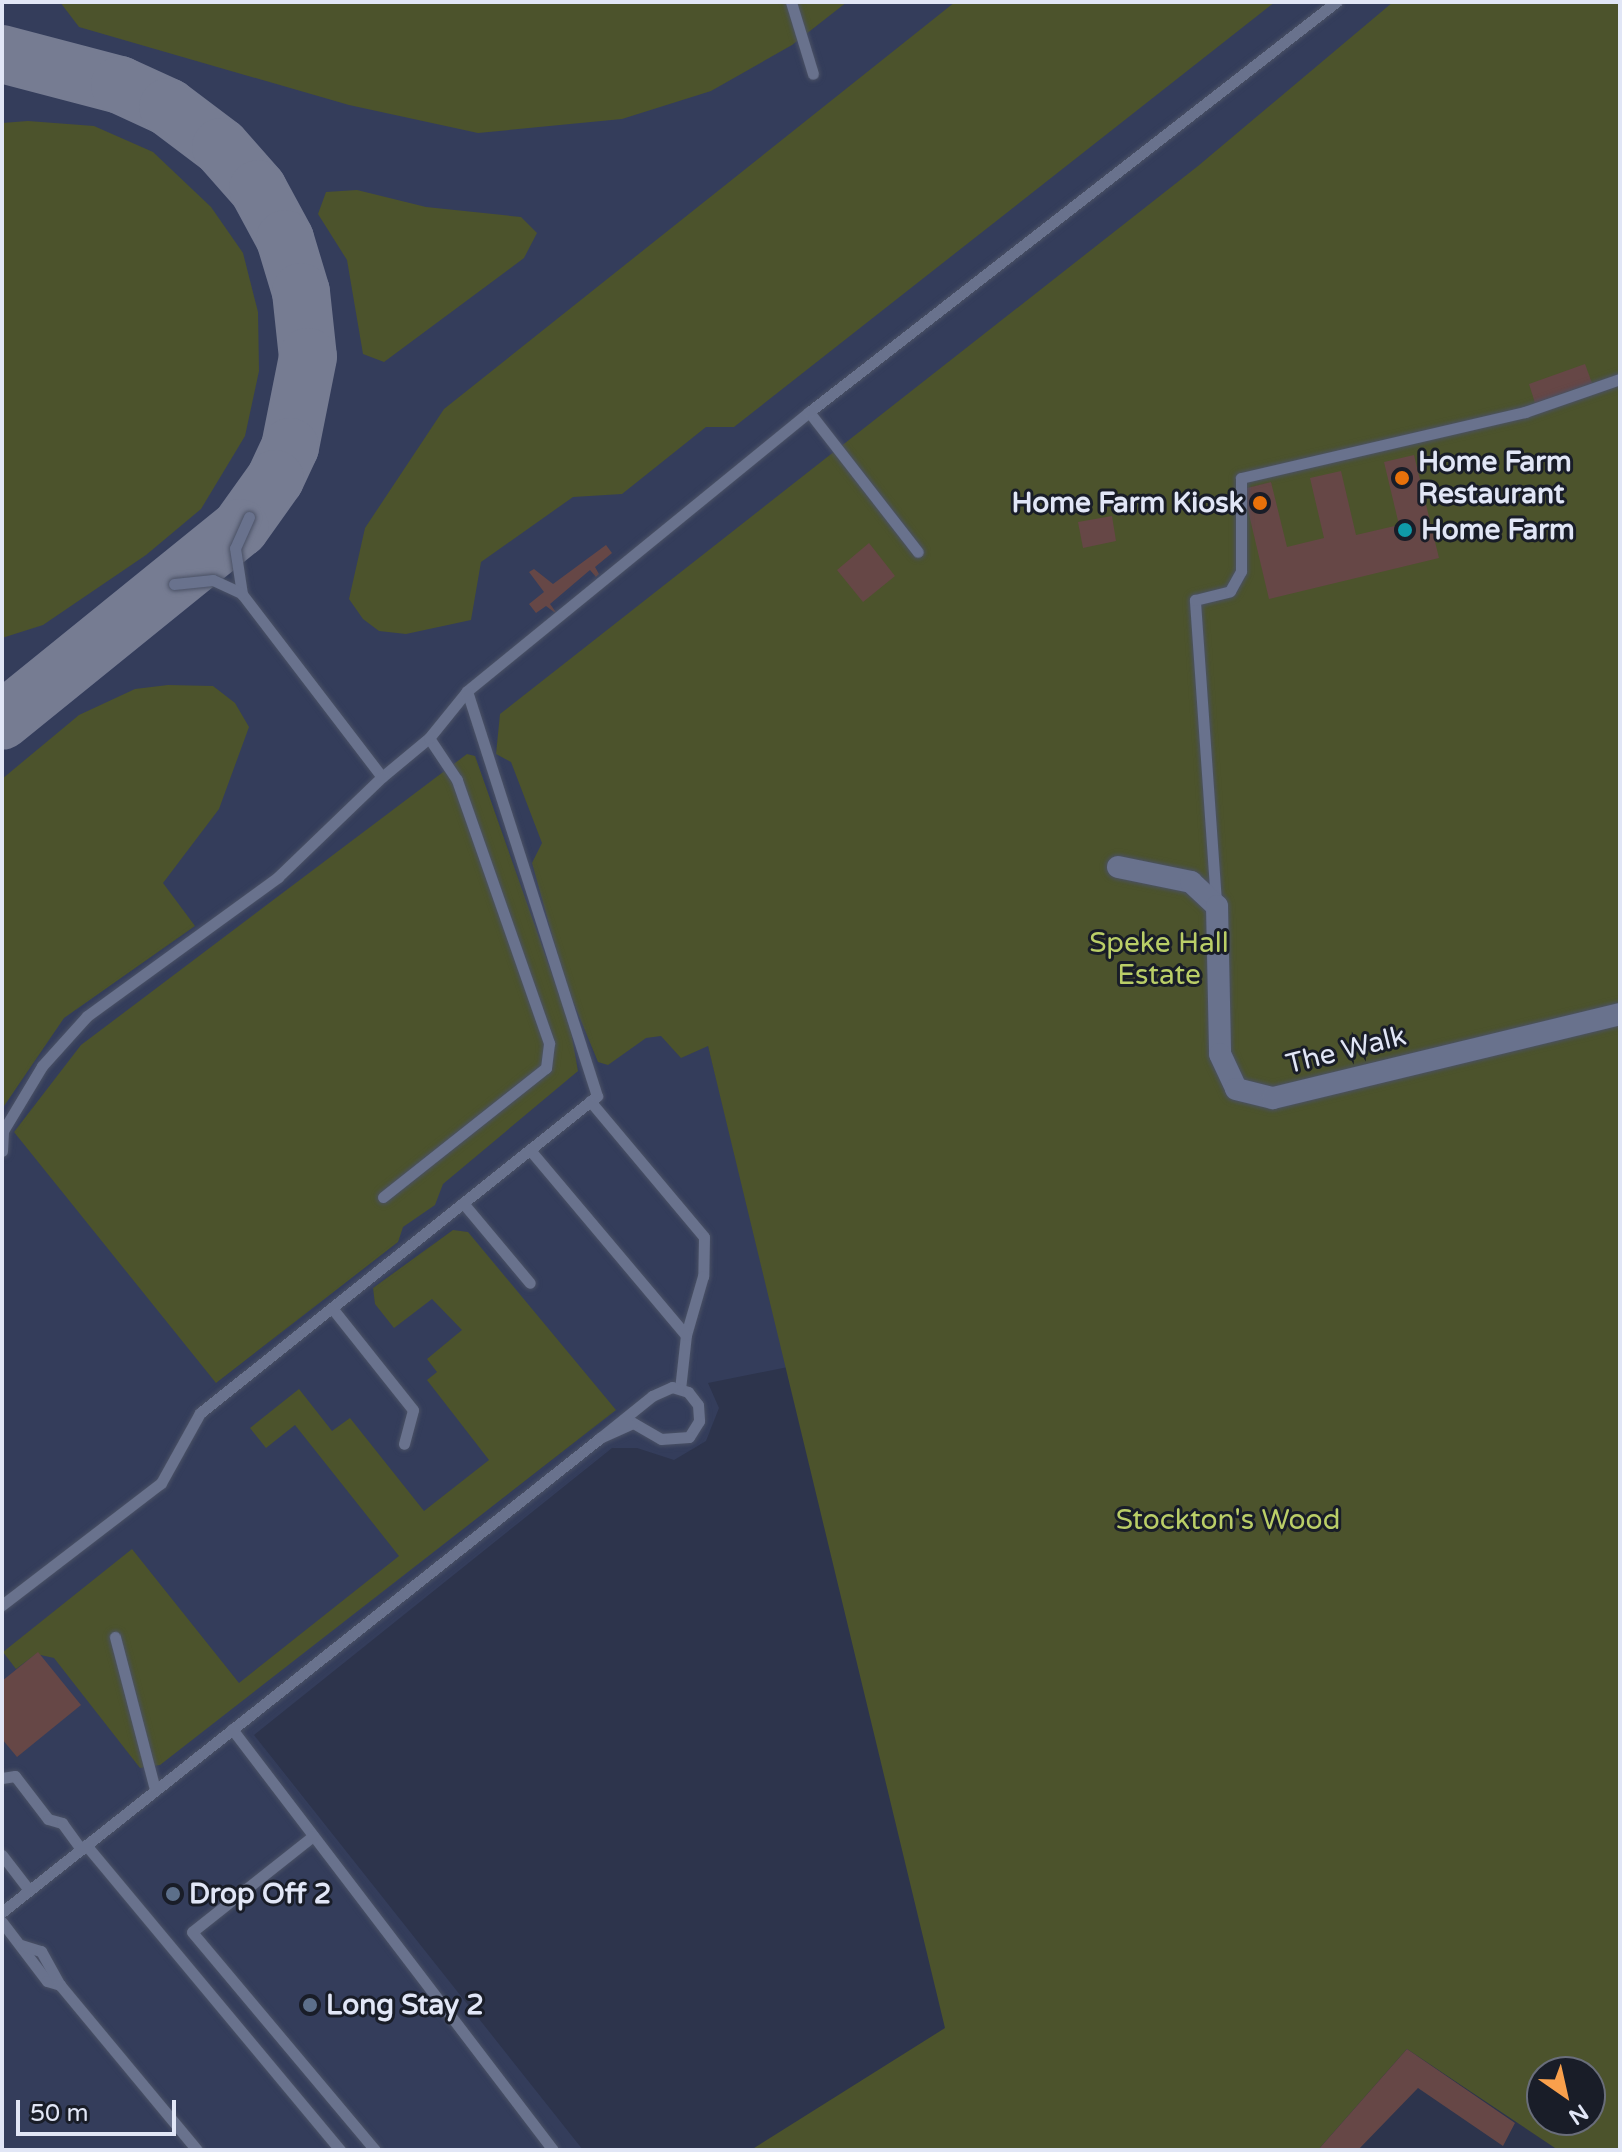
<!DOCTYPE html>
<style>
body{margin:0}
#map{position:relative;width:1622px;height:2152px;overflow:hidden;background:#2d344c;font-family:"Varela Round",sans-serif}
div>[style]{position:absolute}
.built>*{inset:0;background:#343d5b}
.green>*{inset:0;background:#4c532c}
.taxiway>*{height:58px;margin:-29px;padding:0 29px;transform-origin:29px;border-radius:29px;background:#767c92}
.building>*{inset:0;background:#664746}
.roads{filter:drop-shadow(0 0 2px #4a5165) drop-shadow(0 0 2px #4a5165)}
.service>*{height:11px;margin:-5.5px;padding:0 5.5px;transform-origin:5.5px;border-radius:5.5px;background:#69728d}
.minor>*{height:22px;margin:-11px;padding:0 11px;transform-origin:11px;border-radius:11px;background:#69728d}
.dots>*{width:22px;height:22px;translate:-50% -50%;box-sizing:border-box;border:4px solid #191d28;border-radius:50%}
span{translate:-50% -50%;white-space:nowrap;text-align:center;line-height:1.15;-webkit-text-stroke:6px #191d28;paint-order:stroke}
.poi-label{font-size:28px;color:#e1e6f6;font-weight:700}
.left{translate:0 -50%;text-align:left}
.right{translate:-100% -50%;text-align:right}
.park-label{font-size:28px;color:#bace67}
.street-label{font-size:28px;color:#e1e6f6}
.frame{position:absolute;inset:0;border:4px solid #e1e6f6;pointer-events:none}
.north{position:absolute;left:1526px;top:2056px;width:80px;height:80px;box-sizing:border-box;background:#191d28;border:2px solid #696d7a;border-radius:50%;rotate:146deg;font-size:22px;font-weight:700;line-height:32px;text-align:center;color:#e1e6f6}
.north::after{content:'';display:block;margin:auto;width:28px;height:36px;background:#f9a04c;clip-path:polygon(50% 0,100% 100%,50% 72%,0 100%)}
.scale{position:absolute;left:16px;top:2100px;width:160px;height:36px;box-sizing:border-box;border:4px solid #e1e6f6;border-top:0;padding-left:10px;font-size:24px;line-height:28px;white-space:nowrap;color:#e1e6f6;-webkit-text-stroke:6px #191d28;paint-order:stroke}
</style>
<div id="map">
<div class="built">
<div style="clip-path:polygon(2px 2px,1521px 2px,700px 1013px,788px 1367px,708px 1383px,719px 1408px,706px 1441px,674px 1460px,637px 1448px,612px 1448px,254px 1735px,583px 2150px,2px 2150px)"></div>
</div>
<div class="green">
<div style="clip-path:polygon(60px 2px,847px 2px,792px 45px,711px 91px,622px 119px,478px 133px,349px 105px,79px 27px)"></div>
<div style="clip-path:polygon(955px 2px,1275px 2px,734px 427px,706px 427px,622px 494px,573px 497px,481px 562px,471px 620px,406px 634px,379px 631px,363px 619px,349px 599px,365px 528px,444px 409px)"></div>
<div style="clip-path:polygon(evenodd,1393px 2px,1620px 2px,1620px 2150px,1558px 2150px,1407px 2049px,1318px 2150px,751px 2150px,945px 2028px,708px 1046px,681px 1058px,661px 1036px,646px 1038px,608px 1065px,598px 1062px,565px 982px,532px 863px,542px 843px,511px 762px,496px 754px,500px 714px,1198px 166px,1393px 2px,1542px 2072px,1590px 2072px,1590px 2120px,1542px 2120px,1542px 2072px)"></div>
<div style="clip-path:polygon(28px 121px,94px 126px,153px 152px,211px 207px,243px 253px,258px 312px,259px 371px,245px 436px,201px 509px,146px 555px,43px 625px,2px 638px,2px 123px)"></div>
<div style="clip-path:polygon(357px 190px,426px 207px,521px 217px,537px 233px,524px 258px,384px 362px,363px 354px,347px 260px,318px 214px,326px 192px)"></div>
<div style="clip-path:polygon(168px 685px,213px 686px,235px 703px,249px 727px,219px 809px,163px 883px,195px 926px,64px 1018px,2px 1109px,2px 779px,79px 715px,135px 689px)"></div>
<div style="clip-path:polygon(467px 754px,475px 756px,570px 1025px,578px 1071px,443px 1184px,435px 1205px,403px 1227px,398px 1242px,216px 1383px,14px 1132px,81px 1045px)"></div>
<div style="clip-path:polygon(453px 1230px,468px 1232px,616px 1410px,160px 1765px,140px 1768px,54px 1658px,36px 1654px,16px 1669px,3px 1652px,132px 1549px,239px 1683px,399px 1556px,295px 1425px,266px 1448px,250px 1428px,299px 1389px,332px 1431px,350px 1418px,424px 1511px,489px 1460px,427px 1380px,437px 1372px,427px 1359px,462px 1330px,432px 1299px,394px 1328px,375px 1304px,373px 1288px)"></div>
</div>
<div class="taxiway">
<div style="left:2px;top:54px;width:122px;rotate:14.7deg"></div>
<div style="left:120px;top:85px;width:53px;rotate:24.6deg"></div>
<div style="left:168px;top:107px;width:66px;rotate:37deg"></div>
<div style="left:221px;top:147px;width:56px;rotate:48.6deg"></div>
<div style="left:258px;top:189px;width:57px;rotate:61.6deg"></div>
<div style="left:285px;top:239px;width:55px;rotate:73.2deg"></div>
<div style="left:301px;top:292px;width:65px;rotate:83.9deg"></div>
<div style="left:308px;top:357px;width:92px;rotate:101.3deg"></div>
<div style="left:290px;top:447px;width:35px;rotate:115deg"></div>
<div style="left:275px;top:479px;width:60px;rotate:125.5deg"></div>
<div style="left:240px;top:528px;width:306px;rotate:141deg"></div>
</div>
<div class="building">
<div style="clip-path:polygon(1585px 364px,1592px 383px,1535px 403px,1529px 384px)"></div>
<div style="clip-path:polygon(1414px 455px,1439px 558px,1269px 599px,1243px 489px,1271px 482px,1287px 547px,1324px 538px,1310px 478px,1341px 471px,1356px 535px,1399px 525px,1384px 462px)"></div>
<div style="clip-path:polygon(1112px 516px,1116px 541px,1083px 548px,1078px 522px)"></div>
<div style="clip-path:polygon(869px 543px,895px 576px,863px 602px,837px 570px)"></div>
<div style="clip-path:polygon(606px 545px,612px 553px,595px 567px,599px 574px,596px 577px,590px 570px,550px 604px,558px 615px,546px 606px,536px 613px,529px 604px,544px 592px,529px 572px,534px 569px,553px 584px)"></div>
<div style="clip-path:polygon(38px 1652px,81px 1705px,17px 1757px,2px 1739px,2px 1681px)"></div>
<div style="clip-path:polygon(1407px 2049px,1515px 2123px,1503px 2146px,1418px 2088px,1358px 2150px,1318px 2150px)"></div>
</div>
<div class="roads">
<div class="service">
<div style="left:791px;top:2px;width:75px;rotate:73deg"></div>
<div style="left:809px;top:412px;width:177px;rotate:52.1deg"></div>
<div style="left:249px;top:517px;width:34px;rotate:114deg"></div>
<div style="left:235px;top:548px;width:47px;rotate:81.3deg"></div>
<div style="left:242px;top:594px;width:230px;rotate:52.6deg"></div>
<div style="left:382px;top:777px;width:61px;rotate:-39.7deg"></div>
<div style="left:174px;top:584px;width:39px;rotate:-6deg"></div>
<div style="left:213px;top:580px;width:31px;rotate:25deg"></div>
<div style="left:1216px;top:902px;width:303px;rotate:-94deg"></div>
<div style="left:1195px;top:600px;width:36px;rotate:-14deg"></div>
<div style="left:1230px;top:591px;width:23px;rotate:-61deg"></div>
<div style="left:1241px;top:571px;width:93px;rotate:-90deg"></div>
<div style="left:1241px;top:478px;width:292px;rotate:-13.1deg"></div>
<div style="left:1525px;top:412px;width:101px;rotate:-19.2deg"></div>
<div style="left:590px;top:1101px;width:177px;rotate:50deg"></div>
<div style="left:704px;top:1237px;width:39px;rotate:91deg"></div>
<div style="left:703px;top:1276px;width:61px;rotate:106.1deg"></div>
<div style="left:686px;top:1335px;width:54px;rotate:96.3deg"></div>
<div style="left:530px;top:1150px;width:242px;rotate:49.9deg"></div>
<div style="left:2px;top:1151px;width:20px;rotate:-87deg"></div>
<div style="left:3px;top:1131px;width:76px;rotate:-59deg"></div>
<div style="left:42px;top:1066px;width:67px;rotate:-48deg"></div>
<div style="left:87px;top:1016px;width:236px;rotate:-36deg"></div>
<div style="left:278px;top:877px;width:144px;rotate:-43.9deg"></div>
<div style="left:383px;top:1197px;width:208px;rotate:-38.4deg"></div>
<div style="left:546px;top:1068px;width:25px;rotate:-83deg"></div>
<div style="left:549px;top:1043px;width:279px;rotate:-109.3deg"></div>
<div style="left:457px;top:780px;width:50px;rotate:-123.7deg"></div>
<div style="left:429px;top:738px;width:60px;rotate:-51deg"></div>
<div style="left:467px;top:691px;width:441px;rotate:-39.2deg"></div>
<div style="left:809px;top:412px;width:668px;rotate:-37.88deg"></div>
<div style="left:463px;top:1203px;width:104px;rotate:50.1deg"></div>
<div style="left:332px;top:1308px;width:130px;rotate:51.5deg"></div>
<div style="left:413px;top:1410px;width:35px;rotate:105deg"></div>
<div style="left:672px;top:1387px;width:17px;rotate:17deg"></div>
<div style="left:688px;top:1392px;width:16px;rotate:52deg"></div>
<div style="left:698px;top:1405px;width:16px;rotate:86deg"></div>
<div style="left:699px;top:1421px;width:19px;rotate:122deg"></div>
<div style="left:689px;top:1437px;width:28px;rotate:176deg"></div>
<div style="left:661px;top:1439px;width:32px;rotate:-150deg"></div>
<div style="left:633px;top:1423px;width:36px;rotate:156deg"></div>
<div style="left:600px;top:1438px;width:67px;rotate:-38.9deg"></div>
<div style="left:652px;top:1396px;width:22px;rotate:-24deg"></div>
<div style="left:2px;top:1605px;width:200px;rotate:-37.5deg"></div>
<div style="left:161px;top:1483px;width:80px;rotate:-60.9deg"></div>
<div style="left:200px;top:1413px;width:508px;rotate:-38.61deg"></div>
<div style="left:597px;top:1096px;width:425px;rotate:-107.8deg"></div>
<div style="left:115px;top:1637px;width:158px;rotate:75.3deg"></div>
<div style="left:232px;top:1729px;width:529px;rotate:52.68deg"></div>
<div style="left:2px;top:1778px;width:13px;rotate:-9deg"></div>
<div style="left:15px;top:1776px;width:54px;rotate:52.5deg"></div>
<div style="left:48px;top:1819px;width:15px;rotate:16deg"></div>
<div style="left:62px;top:1823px;width:32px;rotate:54deg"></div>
<div style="left:313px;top:1836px;width:154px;rotate:141.6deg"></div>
<div style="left:192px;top:1932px;width:285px;rotate:50deg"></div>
<div style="left:86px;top:1845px;width:397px;rotate:50.2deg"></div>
<div style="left:2px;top:1855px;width:44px;rotate:52.4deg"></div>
<div style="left:2px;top:1912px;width:763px;rotate:-38.4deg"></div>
<div style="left:2px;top:1922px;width:74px;rotate:52.7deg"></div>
<div style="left:47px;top:1981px;width:14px;rotate:17deg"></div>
<div style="left:21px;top:1945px;width:21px;rotate:17deg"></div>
<div style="left:41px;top:1951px;width:39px;rotate:61deg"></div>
<div style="left:60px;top:1985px;width:214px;rotate:50.3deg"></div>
</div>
<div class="minor">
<div style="left:1118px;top:867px;width:75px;rotate:11.6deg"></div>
<div style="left:1191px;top:882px;width:35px;rotate:43deg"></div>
<div style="left:1217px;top:906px;width:148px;rotate:88.8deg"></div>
<div style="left:1220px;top:1054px;width:38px;rotate:65deg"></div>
<div style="left:1236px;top:1089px;width:38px;rotate:14deg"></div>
<div style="left:1273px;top:1098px;width:357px;rotate:-13.6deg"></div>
</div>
</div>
<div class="dots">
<div style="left:1402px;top:478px;background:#e8710a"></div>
<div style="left:1260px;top:503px;background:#e8710a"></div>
<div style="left:1405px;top:530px;background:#0f9aa8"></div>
<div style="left:173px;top:1894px;background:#5c6f8a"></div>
<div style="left:310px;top:2005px;background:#5c6f8a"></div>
</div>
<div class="poi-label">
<span class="left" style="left:1418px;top:478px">Home Farm<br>Restaurant</span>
<span class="right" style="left:1244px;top:503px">Home Farm Kiosk</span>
<span class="left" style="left:1421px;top:530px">Home Farm</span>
<span class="left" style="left:189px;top:1894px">Drop Off 2</span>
<span class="left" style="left:326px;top:2005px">Long Stay 2</span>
</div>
<div class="park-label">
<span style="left:1159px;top:959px">Speke Hall<br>Estate</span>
<span style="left:1228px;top:1520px">Stockton's Wood</span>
</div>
<div class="street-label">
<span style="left:1346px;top:1050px;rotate:-14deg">The Walk</span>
</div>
<div class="frame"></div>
<div class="north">N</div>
<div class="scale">50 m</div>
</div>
